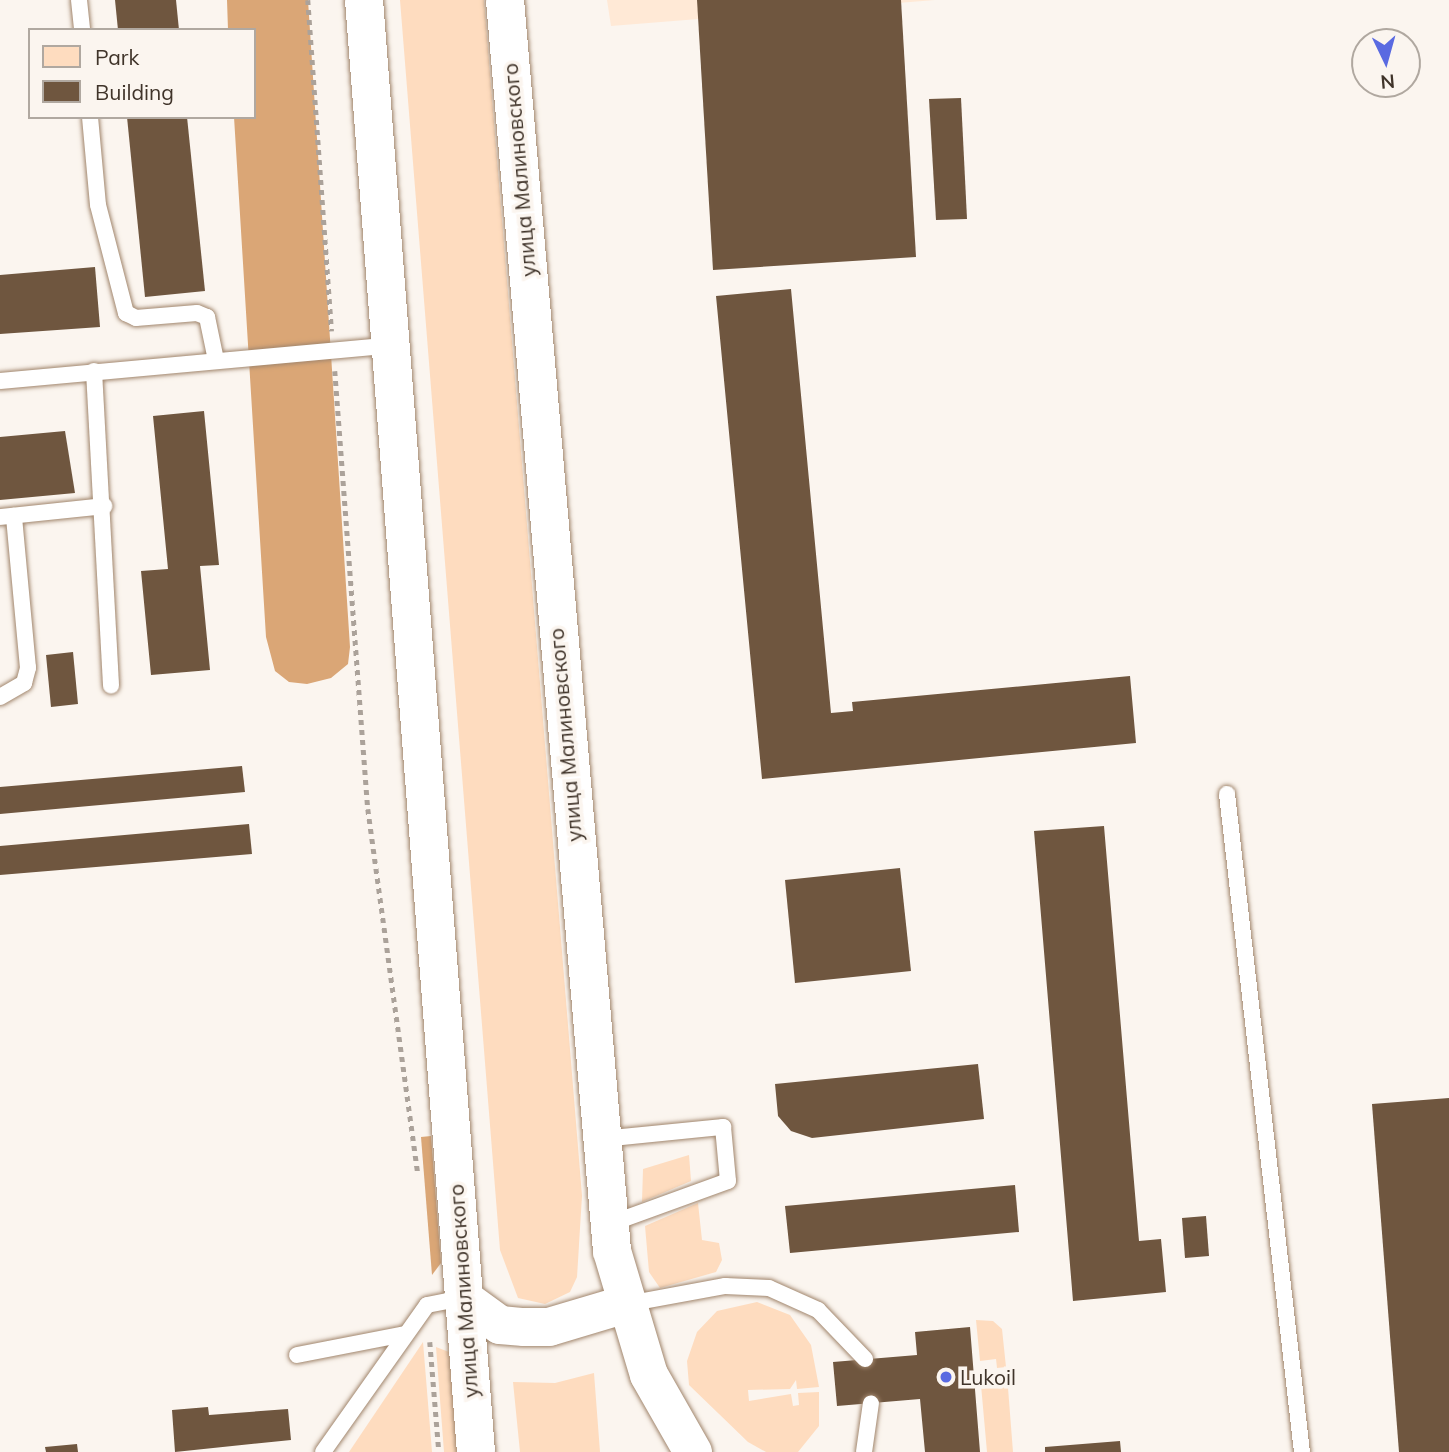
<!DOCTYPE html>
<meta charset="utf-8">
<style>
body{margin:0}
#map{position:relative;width:1449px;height:1452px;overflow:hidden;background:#fbf5ef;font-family:Mulish,sans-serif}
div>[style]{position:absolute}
.built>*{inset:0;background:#ffe9d6}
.green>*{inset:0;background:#fedcbf}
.forest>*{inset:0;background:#daa676}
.building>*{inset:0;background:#6f563f}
.path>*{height:4.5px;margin-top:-2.25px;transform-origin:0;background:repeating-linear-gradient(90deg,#aba29a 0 5px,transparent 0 10px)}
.roads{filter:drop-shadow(0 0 2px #a1866d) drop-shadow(0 0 2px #a1866d)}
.service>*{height:16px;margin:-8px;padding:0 8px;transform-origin:8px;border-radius:8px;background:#fff}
.trunk>*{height:38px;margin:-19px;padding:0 19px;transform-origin:19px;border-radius:19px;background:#fff}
.dots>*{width:19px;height:19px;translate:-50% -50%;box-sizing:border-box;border:4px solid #fbf5ef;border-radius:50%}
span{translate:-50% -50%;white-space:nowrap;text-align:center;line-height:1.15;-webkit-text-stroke:7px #fbf5ef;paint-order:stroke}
.street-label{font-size:21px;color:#40342a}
.poi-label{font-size:21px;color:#40342a}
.left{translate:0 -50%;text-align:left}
.legend{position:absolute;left:28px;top:28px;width:228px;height:91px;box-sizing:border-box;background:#fbf5ef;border:2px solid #b0a8a0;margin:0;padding:9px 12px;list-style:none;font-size:21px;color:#40342a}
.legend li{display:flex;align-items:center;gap:14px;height:35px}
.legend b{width:35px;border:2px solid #b0a8a0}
.north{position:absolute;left:1351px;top:28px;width:70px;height:70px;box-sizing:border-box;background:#fbf5ef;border:2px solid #b0a8a0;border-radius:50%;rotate:175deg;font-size:19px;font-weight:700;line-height:28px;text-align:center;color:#40342a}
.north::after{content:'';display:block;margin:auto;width:24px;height:32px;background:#5a6ae1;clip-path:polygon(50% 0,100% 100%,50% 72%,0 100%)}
</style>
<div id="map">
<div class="built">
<div style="clip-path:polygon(607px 0,935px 0,611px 26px)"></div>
</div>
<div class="green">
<div style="clip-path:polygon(400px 0,484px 0,582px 1196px,577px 1277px,570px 1292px,545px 1304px,518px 1298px,500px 1250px)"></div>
<div style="clip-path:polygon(689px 1155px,691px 1181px,642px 1202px,643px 1169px)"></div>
<div style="clip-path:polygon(698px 1203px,702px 1240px,719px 1243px,722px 1260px,716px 1272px,660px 1288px,649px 1272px,645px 1226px)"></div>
<div style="clip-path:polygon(757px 1302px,790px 1315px,811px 1345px,819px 1387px,797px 1389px,796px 1380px,790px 1389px,748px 1390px,749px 1401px,791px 1394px,793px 1406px,799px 1405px,798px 1393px,819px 1392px,819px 1426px,798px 1452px,766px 1452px,748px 1442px,689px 1385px,687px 1361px,697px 1332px,717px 1311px)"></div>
<div style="clip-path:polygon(976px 1320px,993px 1321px,1002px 1329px,1006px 1367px,997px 1368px,996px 1359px,980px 1361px)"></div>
<div style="clip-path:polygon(423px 1342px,432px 1452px,349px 1452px)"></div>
<div style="clip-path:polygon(436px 1347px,449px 1352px,458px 1452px,444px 1452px)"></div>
<div style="clip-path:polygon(594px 1373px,600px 1452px,520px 1452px,513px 1382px,555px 1383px)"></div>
<div style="clip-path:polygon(998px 1375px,1007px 1375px,1013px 1452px,987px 1452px,981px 1385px,999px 1384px)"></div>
</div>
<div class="forest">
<div style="clip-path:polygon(227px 0,308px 0,350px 647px,348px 664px,331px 678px,307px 684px,289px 682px,275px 671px,266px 637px,234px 117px,254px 117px,254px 30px,228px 30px)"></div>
<div style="clip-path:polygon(431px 1136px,441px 1263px,432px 1275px,421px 1137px)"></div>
</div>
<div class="building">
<div style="clip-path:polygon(115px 0,176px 0,179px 30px,118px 30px)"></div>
<div style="clip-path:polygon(697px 0,901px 0,916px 257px,713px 270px)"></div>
<div style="clip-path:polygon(961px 98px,967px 219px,936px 220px,929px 99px)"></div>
<div style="clip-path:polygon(127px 117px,187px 117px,205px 291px,145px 297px)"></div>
<div style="clip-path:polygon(95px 267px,100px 327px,0 334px,0 275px)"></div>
<div style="clip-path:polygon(791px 289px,831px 713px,853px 711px,852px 702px,1130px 676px,1136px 743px,762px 779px,716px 296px)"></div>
<div style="clip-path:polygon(204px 411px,219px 565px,200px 566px,210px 670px,151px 675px,141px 571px,168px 569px,153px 416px)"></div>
<div style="clip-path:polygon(65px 431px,75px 493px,0 500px,0 437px)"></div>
<div style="clip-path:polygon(73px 652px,78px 704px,51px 707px,46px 655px)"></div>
<div style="clip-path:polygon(242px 766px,245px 792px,0 814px,0 787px)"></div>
<div style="clip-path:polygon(249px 824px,252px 854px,0 875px,0 846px)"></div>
<div style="clip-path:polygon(1104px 826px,1139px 1241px,1161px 1239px,1166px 1292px,1073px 1301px,1034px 831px)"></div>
<div style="clip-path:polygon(900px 868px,911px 971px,795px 983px,785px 880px)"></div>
<div style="clip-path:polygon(978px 1064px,984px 1119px,812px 1138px,791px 1131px,778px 1116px,775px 1084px)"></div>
<div style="clip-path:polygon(1449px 1098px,1449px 1452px,1399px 1452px,1372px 1104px)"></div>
<div style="clip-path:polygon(1015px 1185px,1019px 1232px,790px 1253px,785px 1206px)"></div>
<div style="clip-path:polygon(1206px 1216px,1209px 1256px,1185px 1258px,1182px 1218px)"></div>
<div style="clip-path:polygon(970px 1327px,980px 1452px,925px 1452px,920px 1399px,837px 1406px,833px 1362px,917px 1355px,915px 1332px)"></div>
<div style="clip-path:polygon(208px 1407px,209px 1415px,288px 1409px,291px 1440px,175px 1452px,172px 1410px)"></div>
<div style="clip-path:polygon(1120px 1441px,1121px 1452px,1045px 1452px,1045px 1447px)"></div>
<div style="clip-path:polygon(77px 1444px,78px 1452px,46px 1452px,45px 1447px)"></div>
</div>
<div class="path">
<div style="left:308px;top:0;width:332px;rotate:85.9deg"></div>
<div style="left:335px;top:371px;width:439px;rotate:85.7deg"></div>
<div style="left:368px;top:809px;width:367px;rotate:82.2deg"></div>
<div style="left:430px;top:1342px;width:110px;rotate:85.3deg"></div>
</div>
<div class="roads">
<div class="service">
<div style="left:79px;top:0;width:30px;rotate:84deg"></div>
<div style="left:90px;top:117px;width:88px;rotate:84.8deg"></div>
<div style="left:98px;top:205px;width:112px;rotate:75.5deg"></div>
<div style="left:126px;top:313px;width:11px;rotate:27deg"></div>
<div style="left:136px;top:318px;width:61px;rotate:-4.7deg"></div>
<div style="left:197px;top:313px;width:11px;rotate:22deg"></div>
<div style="left:207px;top:317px;width:44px;rotate:78.2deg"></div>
<div style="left:94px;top:371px;width:315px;rotate:86.9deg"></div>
<div style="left:0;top:381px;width:394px;rotate:-5.2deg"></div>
<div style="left:0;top:517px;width:105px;rotate:-6deg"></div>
<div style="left:0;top:697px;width:28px;rotate:-30deg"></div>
<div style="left:24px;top:683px;width:16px;rotate:-75deg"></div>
<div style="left:28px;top:668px;width:153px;rotate:-95.3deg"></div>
<div style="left:1227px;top:794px;width:662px;rotate:83.5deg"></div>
<div style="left:602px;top:1139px;width:122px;rotate:-5.7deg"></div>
<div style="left:723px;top:1127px;width:54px;rotate:84.7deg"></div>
<div style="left:728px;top:1181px;width:126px;rotate:160deg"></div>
<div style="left:627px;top:1304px;width:100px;rotate:-10.4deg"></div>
<div style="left:725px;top:1286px;width:44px;rotate:2.6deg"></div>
<div style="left:769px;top:1288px;width:54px;rotate:24.2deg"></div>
<div style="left:818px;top:1310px;width:68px;rotate:46.2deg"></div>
<div style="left:297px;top:1355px;width:110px;rotate:-11deg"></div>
<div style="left:323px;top:1452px;width:180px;rotate:-54.7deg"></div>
<div style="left:427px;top:1305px;width:37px;rotate:-11deg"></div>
<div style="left:864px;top:1452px;width:49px;rotate:-81.9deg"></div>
</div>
<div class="trunk">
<div style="left:364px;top:0;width:1456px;rotate:85.59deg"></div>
<div style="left:505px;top:0;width:1256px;rotate:85.11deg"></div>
<div style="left:612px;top:1251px;width:129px;rotate:73.4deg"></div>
<div style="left:649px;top:1375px;width:89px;rotate:60.3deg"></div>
<div style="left:463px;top:1298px;width:46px;rotate:36.1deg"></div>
<div style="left:500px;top:1325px;width:24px;rotate:5deg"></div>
<div style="left:524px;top:1327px;width:25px"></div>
<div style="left:549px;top:1327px;width:80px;rotate:-16.6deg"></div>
</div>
</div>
<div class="dots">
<div style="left:946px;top:1377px;background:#5a6ae1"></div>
</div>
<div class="street-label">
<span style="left:519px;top:170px;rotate:-95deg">улица Малиновского</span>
<span style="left:565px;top:735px;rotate:-95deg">улица Малиновского</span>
<span style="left:463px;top:1291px;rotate:-94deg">улица Малиновского</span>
</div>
<div class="poi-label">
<span class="left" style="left:960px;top:1377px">Lukoil</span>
</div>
<ul class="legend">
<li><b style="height:19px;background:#fedcbf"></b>Park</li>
<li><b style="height:19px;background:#6f563f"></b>Building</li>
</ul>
<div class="north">N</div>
</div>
